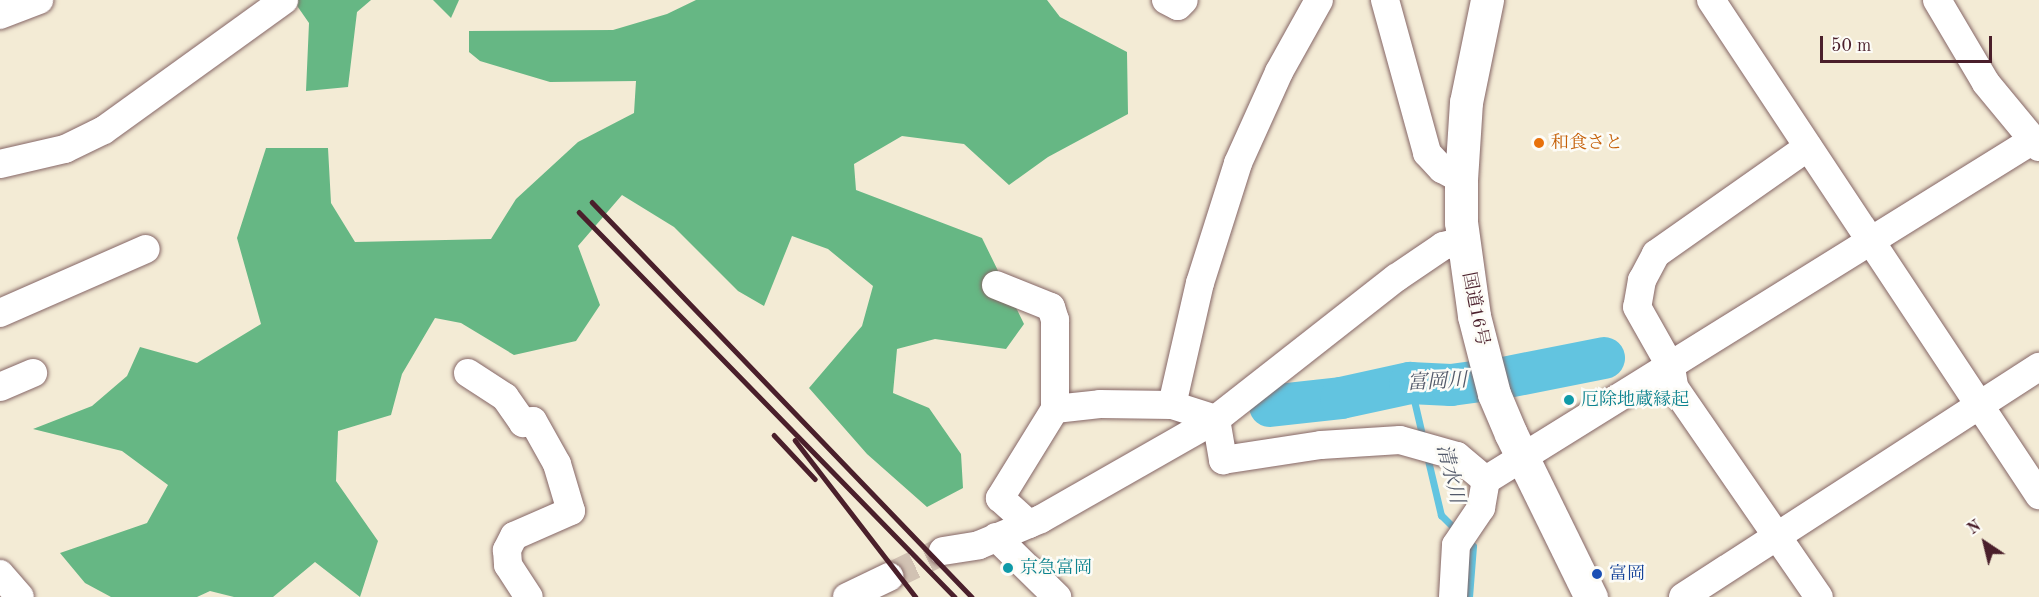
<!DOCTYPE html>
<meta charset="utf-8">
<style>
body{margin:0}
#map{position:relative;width:2039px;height:597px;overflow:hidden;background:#f3ebd5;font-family:"Old Standard TT","Noto Serif JP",serif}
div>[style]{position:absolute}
.forest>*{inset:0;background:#66b784}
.stream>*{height:7px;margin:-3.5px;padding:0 3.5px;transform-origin:3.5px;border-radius:3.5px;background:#62c4e0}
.river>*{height:42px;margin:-21px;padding:0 21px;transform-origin:21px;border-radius:21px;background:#62c4e0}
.minor-tunnel>*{height:28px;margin-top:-14px;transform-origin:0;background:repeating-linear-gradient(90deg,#d1c2b3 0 28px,transparent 0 42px)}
.roads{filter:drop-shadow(0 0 2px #856666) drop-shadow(0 0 2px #856666)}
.minor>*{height:28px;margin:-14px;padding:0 14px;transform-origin:14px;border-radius:14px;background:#fff}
.highway>*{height:33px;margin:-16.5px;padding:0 16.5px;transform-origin:16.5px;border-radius:16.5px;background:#fff}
.rail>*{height:4.5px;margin:-2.25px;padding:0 2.25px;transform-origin:2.25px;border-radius:2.25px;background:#4a1f2b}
.dots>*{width:16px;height:16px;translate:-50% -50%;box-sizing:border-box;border:3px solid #fdfcf7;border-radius:50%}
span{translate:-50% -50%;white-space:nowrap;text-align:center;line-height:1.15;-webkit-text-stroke:5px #fdfcf7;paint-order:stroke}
.food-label{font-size:18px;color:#c56008}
.left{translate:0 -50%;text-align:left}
.street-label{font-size:18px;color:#4a1f2b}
.culture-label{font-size:18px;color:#0d838f}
.transit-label{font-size:18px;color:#164399}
.water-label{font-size:20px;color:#52596a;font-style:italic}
.north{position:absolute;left:1955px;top:513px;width:60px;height:60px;-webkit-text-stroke:4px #fdfcf7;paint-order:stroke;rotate:325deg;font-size:16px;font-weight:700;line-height:24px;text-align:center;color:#4a1f2b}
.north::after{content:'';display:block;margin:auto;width:21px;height:27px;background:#4a1f2b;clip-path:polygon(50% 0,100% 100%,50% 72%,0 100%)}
.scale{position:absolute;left:1820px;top:36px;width:172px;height:27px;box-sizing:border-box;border:3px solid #4a1f2b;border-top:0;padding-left:8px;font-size:18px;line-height:21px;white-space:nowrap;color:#4a1f2b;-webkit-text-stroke:4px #fdfcf7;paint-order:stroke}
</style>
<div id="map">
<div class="forest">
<div style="clip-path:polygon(293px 0,371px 0,357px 12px,348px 87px,306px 91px,309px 23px)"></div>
<div style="clip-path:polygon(433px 0,459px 0,451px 18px)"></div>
<div style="clip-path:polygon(696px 0,1047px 0,1060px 17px,1127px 52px,1128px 114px,1048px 157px,1009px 185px,964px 144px,902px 136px,854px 164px,856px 190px,982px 238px,1024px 324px,1006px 349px,935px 339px,897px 349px,893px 393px,929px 408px,961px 454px,963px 488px,927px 507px,867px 454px,809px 388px,862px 326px,873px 286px,828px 249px,792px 236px,764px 306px,738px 291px,674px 227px,622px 195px,578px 246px,600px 305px,576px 341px,514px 355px,461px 323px,435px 318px,402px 374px,391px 415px,338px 431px,336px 481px,378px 541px,360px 597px,315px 562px,273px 597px,234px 597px,210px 591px,197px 597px,111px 597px,85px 583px,60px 553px,147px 523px,168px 485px,122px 451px,33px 429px,92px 406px,127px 376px,140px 347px,197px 363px,261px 324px,237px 238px,266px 148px,328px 148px,331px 203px,355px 242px,491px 239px,516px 199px,578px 142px,634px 113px,636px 81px,550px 82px,480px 61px,469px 52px,469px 31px,613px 30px,667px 14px)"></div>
</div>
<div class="stream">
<div style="left:1410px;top:383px;width:57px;rotate:76.9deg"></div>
<div style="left:1427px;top:456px;width:61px;rotate:76.7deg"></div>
<div style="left:1441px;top:515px;width:24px;rotate:45deg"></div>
<div style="left:1466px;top:540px;width:9px;rotate:41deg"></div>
<div style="left:1473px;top:546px;width:51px;rotate:94.5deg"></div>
</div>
<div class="river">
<div style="left:1270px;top:406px;width:71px;rotate:-6.4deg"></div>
<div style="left:1341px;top:398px;width:71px;rotate:-12.3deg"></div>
<div style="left:1410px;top:383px;width:41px;rotate:2.8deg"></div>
<div style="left:1451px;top:385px;width:52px;rotate:-7.7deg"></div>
<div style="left:1503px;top:378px;width:103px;rotate:-11.2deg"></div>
</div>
<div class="minor-tunnel">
<div style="left:889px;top:577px;width:60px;rotate:-25.7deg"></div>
</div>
<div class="roads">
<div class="minor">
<div style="left:1166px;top:0;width:13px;rotate:27deg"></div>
<div style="left:1178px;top:6px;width:8px;rotate:-45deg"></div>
<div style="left:1385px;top:0;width:159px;rotate:74.6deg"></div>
<div style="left:1427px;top:153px;width:22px;rotate:47deg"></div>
<div style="left:1442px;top:169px;width:21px;rotate:28deg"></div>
<div style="left:1711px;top:0;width:594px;rotate:56.47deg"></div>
<div style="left:1937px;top:0;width:96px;rotate:59.4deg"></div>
<div style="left:1986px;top:83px;width:83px;rotate:50.4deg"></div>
<div style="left:0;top:15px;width:42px;rotate:-21deg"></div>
<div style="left:1808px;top:147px;width:186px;rotate:144.9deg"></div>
<div style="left:1656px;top:254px;width:30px;rotate:118deg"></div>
<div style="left:1642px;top:280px;width:27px;rotate:100deg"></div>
<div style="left:1637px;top:307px;width:69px;rotate:60.5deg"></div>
<div style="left:1671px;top:367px;width:20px;rotate:81deg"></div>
<div style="left:1674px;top:387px;width:255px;rotate:55.4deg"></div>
<div style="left:0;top:164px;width:67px;rotate:-13deg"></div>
<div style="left:65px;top:149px;width:43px;rotate:-26deg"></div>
<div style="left:104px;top:130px;width:222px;rotate:-35.8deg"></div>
<div style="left:996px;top:285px;width:59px;rotate:21.8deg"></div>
<div style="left:1051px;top:307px;width:14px;rotate:73deg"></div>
<div style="left:1055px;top:320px;width:89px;rotate:90deg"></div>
<div style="left:1055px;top:409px;width:105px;rotate:121.7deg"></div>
<div style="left:1000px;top:498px;width:39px;rotate:42deg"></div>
<div style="left:0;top:313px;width:159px;rotate:-23.7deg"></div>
<div style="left:468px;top:373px;width:44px;rotate:33deg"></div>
<div style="left:505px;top:397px;width:32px;rotate:55deg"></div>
<div style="left:523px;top:423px;width:10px;rotate:-11deg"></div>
<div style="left:533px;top:421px;width:49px;rotate:60.8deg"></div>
<div style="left:557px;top:464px;width:49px;rotate:73.4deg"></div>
<div style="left:571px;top:511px;width:62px;rotate:156.3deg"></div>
<div style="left:514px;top:536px;width:16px;rotate:117deg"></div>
<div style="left:507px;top:550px;width:15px;rotate:86deg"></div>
<div style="left:508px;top:565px;width:38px;rotate:57deg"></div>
<div style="left:0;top:387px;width:36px;rotate:-23deg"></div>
<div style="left:1172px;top:405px;width:125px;rotate:-77.1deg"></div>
<div style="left:1200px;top:283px;width:126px;rotate:-72.4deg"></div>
<div style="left:1238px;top:163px;width:100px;rotate:-65.7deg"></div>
<div style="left:1279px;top:72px;width:82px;rotate:-60.9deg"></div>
<div style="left:1055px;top:409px;width:45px;rotate:-6.3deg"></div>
<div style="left:1100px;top:404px;width:72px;rotate:0.8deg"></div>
<div style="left:1172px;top:405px;width:46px;rotate:17.7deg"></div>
<div style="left:1216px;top:419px;width:42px;rotate:80.3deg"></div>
<div style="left:1223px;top:460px;width:99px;rotate:-8.7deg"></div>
<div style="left:1321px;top:445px;width:79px;rotate:-3.6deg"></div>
<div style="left:1400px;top:440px;width:59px;rotate:15.7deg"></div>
<div style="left:1457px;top:456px;width:38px;rotate:40deg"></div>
<div style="left:1486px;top:480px;width:644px;rotate:-31.86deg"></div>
<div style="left:996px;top:537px;width:86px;rotate:44.5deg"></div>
<div style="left:943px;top:551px;width:36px;rotate:-9deg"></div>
<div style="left:979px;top:545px;width:67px;rotate:-22.8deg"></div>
<div style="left:1041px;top:519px;width:202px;rotate:-29.7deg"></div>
<div style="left:1216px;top:419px;width:229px;rotate:-38.1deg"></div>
<div style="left:1396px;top:278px;width:57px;rotate:-34.2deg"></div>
<div style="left:1443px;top:246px;width:21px;rotate:-14deg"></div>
<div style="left:0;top:574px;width:30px;rotate:49deg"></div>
<div style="left:847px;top:597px;width:47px;rotate:-25.5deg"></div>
<div style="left:1453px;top:597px;width:52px;rotate:-86.7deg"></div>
<div style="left:1456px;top:545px;width:45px;rotate:-56deg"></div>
<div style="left:1481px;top:508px;width:28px;rotate:-80deg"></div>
<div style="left:1683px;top:597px;width:424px;rotate:-32.9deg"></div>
</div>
<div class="highway">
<div style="left:1487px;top:0;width:104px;rotate:101.6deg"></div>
<div style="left:1466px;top:102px;width:77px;rotate:93.7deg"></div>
<div style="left:1461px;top:179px;width:43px;rotate:90deg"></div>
<div style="left:1461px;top:222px;width:95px;rotate:82.1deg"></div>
<div style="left:1474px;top:316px;width:81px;rotate:75.6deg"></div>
<div style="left:1494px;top:394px;width:43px;rotate:67deg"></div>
<div style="left:1511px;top:434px;width:182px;rotate:63.9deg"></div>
</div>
</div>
<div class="rail">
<div style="left:592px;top:202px;width:548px;rotate:46.11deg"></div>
<div style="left:579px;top:212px;width:538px;rotate:45.68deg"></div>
<div style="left:774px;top:435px;width:60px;rotate:47deg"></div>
<div style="left:795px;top:440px;width:198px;rotate:52.4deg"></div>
</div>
<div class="dots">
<div style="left:1539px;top:143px;background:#e8710a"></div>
<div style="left:1569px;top:400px;background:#0f9aa8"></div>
<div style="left:1008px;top:568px;background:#0f9aa8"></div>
<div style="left:1597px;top:574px;background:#1a4fb4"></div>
</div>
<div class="food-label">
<span class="left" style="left:1551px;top:143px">和食さと</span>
</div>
<div class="street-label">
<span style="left:1475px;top:309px;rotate:79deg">国道16号</span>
</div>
<div class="culture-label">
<span class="left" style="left:1581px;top:400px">厄除地蔵縁起</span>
<span class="left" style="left:1020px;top:568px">京急富岡</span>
</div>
<div class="transit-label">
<span class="left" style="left:1609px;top:574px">富岡</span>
</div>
<div class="water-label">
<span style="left:1437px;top:383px;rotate:-3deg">富岡川</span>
<span style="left:1449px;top:474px;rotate:76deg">清水川</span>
</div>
<div class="north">N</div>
<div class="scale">50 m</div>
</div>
